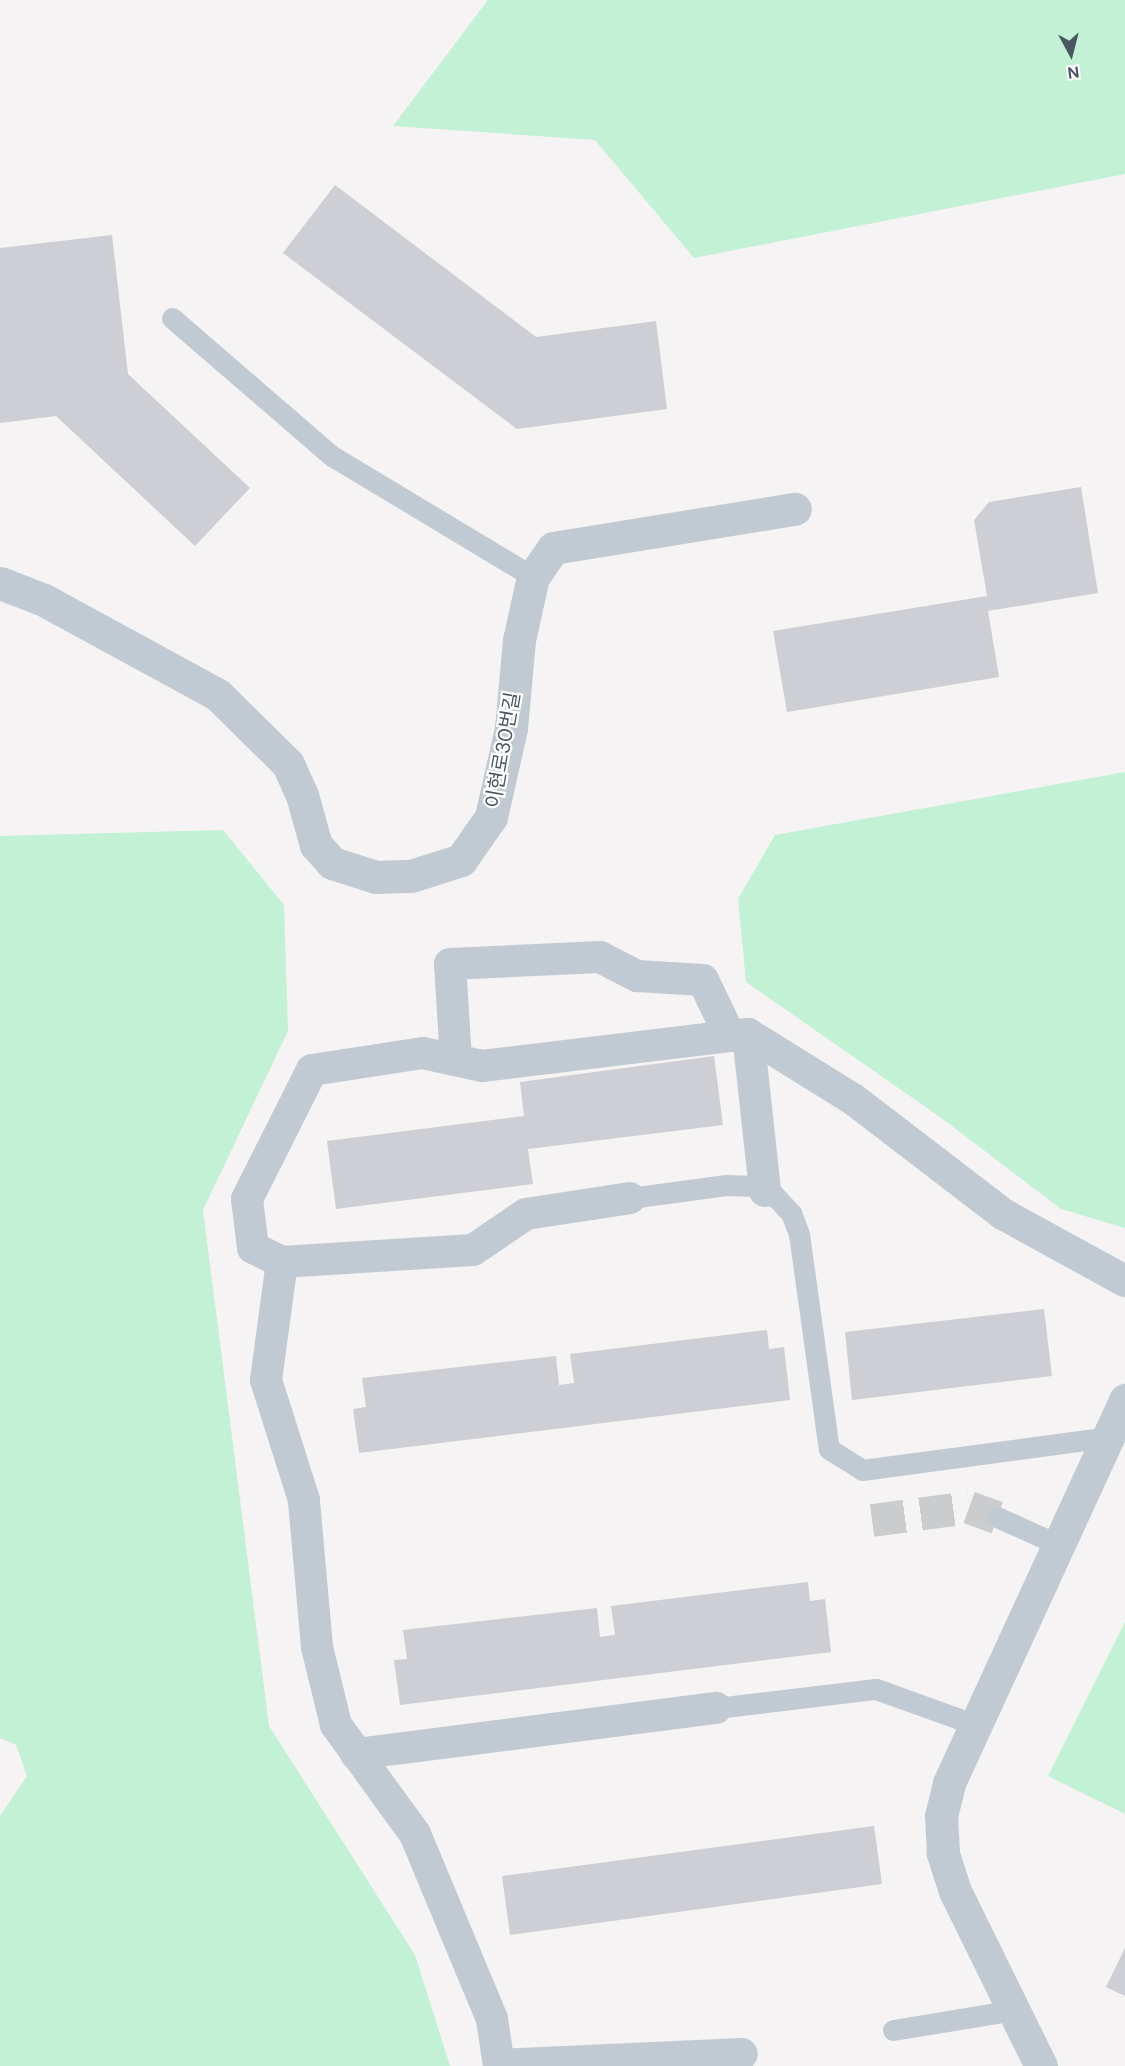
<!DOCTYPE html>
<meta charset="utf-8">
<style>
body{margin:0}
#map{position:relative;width:1125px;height:2066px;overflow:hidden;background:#f5f3f3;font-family:"DM Sans","Noto Sans KR",sans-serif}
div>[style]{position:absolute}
.green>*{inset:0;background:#c3f1d5}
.building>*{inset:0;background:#cdcfd5}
.minor-tunnel>*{height:33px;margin-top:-16.5px;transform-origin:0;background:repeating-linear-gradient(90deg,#caccce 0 33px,transparent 0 49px)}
.service>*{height:21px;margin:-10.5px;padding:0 10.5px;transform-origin:10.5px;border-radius:10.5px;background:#c1cad2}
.pedestrian>*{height:32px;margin:-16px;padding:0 16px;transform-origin:16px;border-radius:16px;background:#c1cad2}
.minor>*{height:33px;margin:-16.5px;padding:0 16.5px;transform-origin:16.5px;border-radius:16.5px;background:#c1cad2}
span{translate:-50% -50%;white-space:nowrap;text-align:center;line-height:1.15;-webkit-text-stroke:4.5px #fff;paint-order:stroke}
.street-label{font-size:20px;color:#4a5661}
.north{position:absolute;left:1041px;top:24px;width:60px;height:60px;-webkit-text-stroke:4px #fff;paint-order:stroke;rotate:173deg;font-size:16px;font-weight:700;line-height:24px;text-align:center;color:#4a5661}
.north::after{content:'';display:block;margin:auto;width:21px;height:27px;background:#4a5661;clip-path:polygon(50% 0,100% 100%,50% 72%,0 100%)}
</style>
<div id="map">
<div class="green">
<div style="clip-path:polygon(488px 0,1125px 0,1125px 174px,694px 258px,595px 140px,393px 126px)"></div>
<div style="clip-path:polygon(1125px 772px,1125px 1228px,1061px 1209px,940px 1117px,746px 982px,738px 899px,775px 835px)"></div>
<div style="clip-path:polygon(223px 830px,284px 905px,288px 1031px,203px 1210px,269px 1726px,415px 1955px,450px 2066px,0 2066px,0 1816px,27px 1776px,16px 1745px,0 1738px,0 836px)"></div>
<div style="clip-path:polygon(1125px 1622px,1125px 1814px,1048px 1776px)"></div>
</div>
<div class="building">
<div style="clip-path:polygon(335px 185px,536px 337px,656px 321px,667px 409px,517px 429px,283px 253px)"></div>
<div style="clip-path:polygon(112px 235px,128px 374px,250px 488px,195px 546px,56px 416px,0 423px,0 248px)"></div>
<div style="clip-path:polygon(1081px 487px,1098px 593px,988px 611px,999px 677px,787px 712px,773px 631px,987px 596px,974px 520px,989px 502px)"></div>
<div style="clip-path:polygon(714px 1056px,723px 1125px,528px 1149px,533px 1184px,336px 1209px,327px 1141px,524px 1116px,520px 1082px)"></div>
<div style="clip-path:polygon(1044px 1309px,1052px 1376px,852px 1400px,845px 1332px)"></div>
<div style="clip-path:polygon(767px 1330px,769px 1349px,784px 1347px,790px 1400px,359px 1453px,353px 1409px,366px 1407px,362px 1378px,556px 1356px,559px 1385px,574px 1383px,570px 1354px)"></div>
<div style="clip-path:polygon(808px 1582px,810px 1601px,825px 1599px,831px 1652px,400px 1705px,394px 1660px,407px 1659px,403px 1630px,597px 1608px,600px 1637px,615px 1635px,611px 1606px)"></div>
<div style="clip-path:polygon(874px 1826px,882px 1884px,510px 1935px,502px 1876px)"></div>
<div style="clip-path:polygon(1125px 1948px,1125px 1996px,1106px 1987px)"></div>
</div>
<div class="minor-tunnel">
<div style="left:872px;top:1520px;width:98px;rotate:-7.6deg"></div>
<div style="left:969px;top:1507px;width:30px;rotate:20deg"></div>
</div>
<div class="service">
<div style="left:172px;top:318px;width:211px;rotate:40.8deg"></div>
<div style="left:332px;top:456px;width:235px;rotate:31deg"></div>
<div style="left:630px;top:1198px;width:97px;rotate:-7.7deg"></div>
<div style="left:726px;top:1185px;width:29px;rotate:2deg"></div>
<div style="left:755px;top:1186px;width:21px;rotate:25deg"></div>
<div style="left:774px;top:1195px;width:25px;rotate:47deg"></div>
<div style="left:791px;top:1213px;width:22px;rotate:69deg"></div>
<div style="left:799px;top:1234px;width:217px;rotate:82.1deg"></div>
<div style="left:829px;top:1449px;width:39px;rotate:32deg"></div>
<div style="left:862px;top:1470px;width:248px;rotate:-7.6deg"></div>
<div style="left:997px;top:1517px;width:68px;rotate:24.3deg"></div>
<div style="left:716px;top:1708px;width:161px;rotate:-6.8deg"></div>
<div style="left:876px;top:1689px;width:106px;rotate:19.8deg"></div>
<div style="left:893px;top:2030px;width:124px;rotate:-9.3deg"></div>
</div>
<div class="pedestrian">
<div style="left:748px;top:1034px;width:123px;rotate:31.8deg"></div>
<div style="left:853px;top:1099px;width:189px;rotate:37.5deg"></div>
<div style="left:1003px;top:1214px;width:139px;rotate:28.8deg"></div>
<div style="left:456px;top:1060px;width:96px;rotate:-93.6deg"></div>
<div style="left:450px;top:964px;width:150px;rotate:-2.7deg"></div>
<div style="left:600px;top:957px;width:42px;rotate:27.2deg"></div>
<div style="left:637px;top:976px;width:66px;rotate:3.5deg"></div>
<div style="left:703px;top:980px;width:62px;rotate:64.3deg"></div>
<div style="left:282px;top:1262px;width:32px;rotate:-154deg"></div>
<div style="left:253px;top:1248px;width:49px;rotate:-97deg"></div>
<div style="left:247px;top:1199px;width:144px;rotate:-63.3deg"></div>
<div style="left:312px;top:1070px;width:112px;rotate:-8.7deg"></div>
<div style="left:423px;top:1053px;width:60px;rotate:12.4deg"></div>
<div style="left:482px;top:1066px;width:268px;rotate:-6.9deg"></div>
<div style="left:748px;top:1034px;width:158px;rotate:83.8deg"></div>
<div style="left:356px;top:1754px;width:363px;rotate:-7.3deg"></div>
<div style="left:499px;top:2065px;width:243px;rotate:-2.6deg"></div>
<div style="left:499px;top:2066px;width:48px;rotate:-98.5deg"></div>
<div style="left:492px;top:2019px;width:200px;rotate:-112.6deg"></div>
<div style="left:415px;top:1834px;width:135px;rotate:-125.9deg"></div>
<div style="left:336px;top:1725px;width:80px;rotate:-103.7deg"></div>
<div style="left:317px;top:1647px;width:148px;rotate:-95.1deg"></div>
<div style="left:304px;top:1500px;width:126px;rotate:-107.6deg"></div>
<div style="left:266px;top:1380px;width:119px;rotate:-82.3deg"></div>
<div style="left:282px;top:1262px;width:191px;rotate:-3.6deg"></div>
<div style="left:473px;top:1250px;width:64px;rotate:-34.2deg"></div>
<div style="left:526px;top:1214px;width:105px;rotate:-8.7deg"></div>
</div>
<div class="minor">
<div style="left:0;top:583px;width:47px;rotate:21.1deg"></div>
<div style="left:44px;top:600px;width:198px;rotate:28.6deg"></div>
<div style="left:218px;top:695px;width:98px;rotate:44.6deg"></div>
<div style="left:288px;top:764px;width:34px;rotate:66deg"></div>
<div style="left:302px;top:795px;width:52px;rotate:74.4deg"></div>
<div style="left:316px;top:845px;width:24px;rotate:48deg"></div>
<div style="left:332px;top:863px;width:46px;rotate:17.7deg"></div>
<div style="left:376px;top:877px;width:35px;rotate:-2deg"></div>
<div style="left:411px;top:876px;width:52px;rotate:-17.7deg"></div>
<div style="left:461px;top:860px;width:52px;rotate:-55.1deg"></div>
<div style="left:491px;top:817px;width:91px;rotate:-77.3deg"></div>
<div style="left:511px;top:728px;width:88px;rotate:-84.8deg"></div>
<div style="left:519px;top:640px;width:65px;rotate:-77.5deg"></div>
<div style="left:533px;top:577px;width:35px;rotate:-55deg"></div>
<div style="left:553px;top:548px;width:245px;rotate:-9.2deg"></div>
<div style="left:1041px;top:2066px;width:195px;rotate:-116.2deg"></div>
<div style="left:955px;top:1891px;width:40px;rotate:-108deg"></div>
<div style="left:943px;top:1853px;width:37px;rotate:-93deg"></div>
<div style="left:941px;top:1816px;width:34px;rotate:-76deg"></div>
<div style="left:949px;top:1783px;width:422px;rotate:-65.3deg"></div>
</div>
<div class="street-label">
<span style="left:503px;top:750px;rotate:-80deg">이현로30번길</span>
</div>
<div class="north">N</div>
</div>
